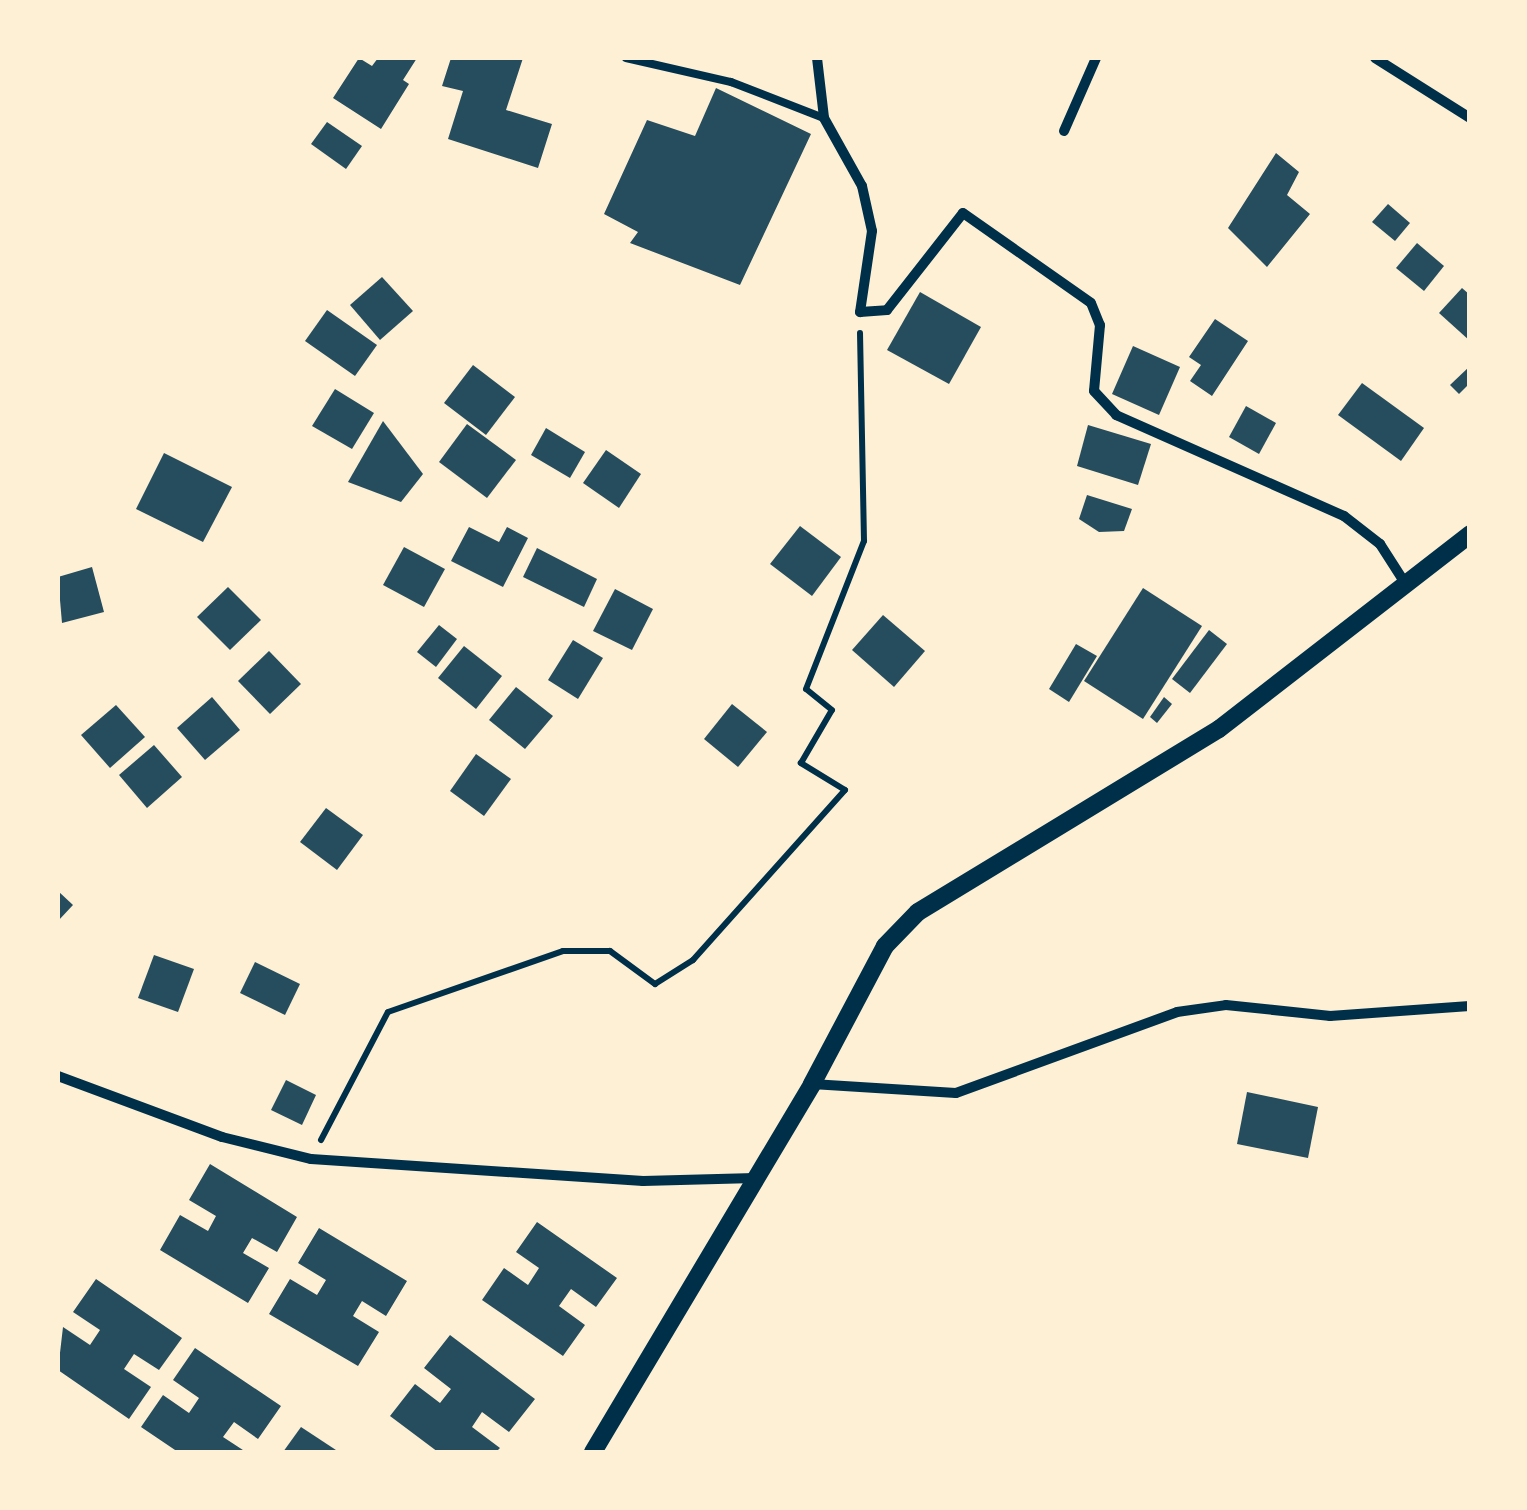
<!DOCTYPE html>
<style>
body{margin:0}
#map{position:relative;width:1527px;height:1510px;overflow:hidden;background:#fdf0d5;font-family:"Archivo Narrow",sans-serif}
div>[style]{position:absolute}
.building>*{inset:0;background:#264d5e}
.path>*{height:6px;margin:-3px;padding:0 3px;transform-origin:3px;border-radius:3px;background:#003049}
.service>*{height:8px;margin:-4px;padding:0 4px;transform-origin:4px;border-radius:4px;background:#003049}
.minor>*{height:10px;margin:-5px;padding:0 5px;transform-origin:5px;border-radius:5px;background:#003049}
.tertiary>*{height:18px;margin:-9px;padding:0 9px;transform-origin:9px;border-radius:9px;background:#003049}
span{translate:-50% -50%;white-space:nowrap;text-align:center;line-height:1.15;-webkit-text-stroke:9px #fdf0d5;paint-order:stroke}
.frame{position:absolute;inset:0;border:60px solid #fdf0d5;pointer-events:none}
</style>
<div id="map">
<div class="building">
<div style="clip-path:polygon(359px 58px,372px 66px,378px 58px,417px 58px,403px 80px,409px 84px,381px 129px,333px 98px)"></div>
<div style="clip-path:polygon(451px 58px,523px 58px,506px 110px,552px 124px,538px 168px,448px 139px,463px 91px,442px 86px)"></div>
<div style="clip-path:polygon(716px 88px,811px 134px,740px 285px,630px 243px,638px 232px,604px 214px,647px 120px,695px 136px)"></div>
<div style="clip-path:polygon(327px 122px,362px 146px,346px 169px,311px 144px)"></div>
<div style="clip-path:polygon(1276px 153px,1299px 172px,1287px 195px,1310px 214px,1267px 267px,1228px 228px)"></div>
<div style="clip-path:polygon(1388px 204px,1410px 223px,1395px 241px,1372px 222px)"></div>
<div style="clip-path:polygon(1417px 243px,1444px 266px,1424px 291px,1396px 268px)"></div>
<div style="clip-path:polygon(382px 277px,413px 311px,380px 340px,350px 305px)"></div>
<div style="clip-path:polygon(1462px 288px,1470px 295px,1470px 341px,1439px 313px)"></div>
<div style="clip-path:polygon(920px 292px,981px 327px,949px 384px,887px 350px)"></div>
<div style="clip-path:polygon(327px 310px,377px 345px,355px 376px,305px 341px)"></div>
<div style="clip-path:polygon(1215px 319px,1248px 341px,1212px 396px,1190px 381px,1201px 365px,1189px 357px)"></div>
<div style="clip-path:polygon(1133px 346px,1180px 367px,1159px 415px,1112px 394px)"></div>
<div style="clip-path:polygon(473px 365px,515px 397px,486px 435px,444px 403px)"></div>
<div style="clip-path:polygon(1470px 366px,1470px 383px,1459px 394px,1450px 385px)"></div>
<div style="clip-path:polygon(1362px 383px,1424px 428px,1401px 461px,1338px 415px)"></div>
<div style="clip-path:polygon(335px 389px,374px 413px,352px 449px,312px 426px)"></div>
<div style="clip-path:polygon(1246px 406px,1276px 423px,1259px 454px,1229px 437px)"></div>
<div style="clip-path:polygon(383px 421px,423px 474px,401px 502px,348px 482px)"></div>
<div style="clip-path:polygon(467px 424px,516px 460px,487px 498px,439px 462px)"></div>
<div style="clip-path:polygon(1088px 425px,1151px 444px,1138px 485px,1077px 466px)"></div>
<div style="clip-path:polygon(546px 428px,585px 452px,570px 478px,531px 455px)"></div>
<div style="clip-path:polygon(606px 450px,641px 474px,619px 508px,583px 483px)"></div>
<div style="clip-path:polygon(164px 453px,232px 487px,203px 542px,136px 509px)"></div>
<div style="clip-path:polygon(1087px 495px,1132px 509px,1124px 531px,1099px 532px,1079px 519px)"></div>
<div style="clip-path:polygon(800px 526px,841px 557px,812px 596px,770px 564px)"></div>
<div style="clip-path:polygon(469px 527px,499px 542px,507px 527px,528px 538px,503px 587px,451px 561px)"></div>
<div style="clip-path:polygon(404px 547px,445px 569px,424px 607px,383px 585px)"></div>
<div style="clip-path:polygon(537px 548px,597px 579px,584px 607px,523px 577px)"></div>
<div style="clip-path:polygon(92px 567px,104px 612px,62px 623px,58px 577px)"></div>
<div style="clip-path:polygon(228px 587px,261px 620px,230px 650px,197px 617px)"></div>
<div style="clip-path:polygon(1143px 588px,1202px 626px,1143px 719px,1084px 681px)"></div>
<div style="clip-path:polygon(615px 589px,653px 609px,632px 650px,593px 631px)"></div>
<div style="clip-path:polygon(883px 615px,925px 651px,894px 687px,852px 650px)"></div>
<div style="clip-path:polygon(439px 625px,457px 639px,436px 667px,417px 652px)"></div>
<div style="clip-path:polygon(1209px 630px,1227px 644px,1190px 693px,1172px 679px)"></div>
<div style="clip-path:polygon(573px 640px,603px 658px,578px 699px,548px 680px)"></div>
<div style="clip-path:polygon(1076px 644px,1097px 656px,1069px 702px,1049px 689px)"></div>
<div style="clip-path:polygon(464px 646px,502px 676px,476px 709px,438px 678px)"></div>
<div style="clip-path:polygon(269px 651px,301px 684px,270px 714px,238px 681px)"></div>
<div style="clip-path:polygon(516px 687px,553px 716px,525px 749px,489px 720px)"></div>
<div style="clip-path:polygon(212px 697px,240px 730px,205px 760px,177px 728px)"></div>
<div style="clip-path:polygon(1164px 697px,1172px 704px,1157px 723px,1150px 717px)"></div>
<div style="clip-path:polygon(732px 704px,767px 732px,738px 767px,704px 739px)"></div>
<div style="clip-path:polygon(116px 705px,145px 737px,110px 768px,81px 735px)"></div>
<div style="clip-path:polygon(154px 745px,182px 777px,147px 808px,119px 775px)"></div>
<div style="clip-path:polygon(476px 754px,511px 779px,484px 816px,450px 791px)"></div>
<div style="clip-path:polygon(326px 808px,363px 835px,337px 870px,300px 842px)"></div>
<div style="clip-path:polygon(58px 891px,73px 905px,58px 921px)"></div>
<div style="clip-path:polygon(154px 955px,194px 969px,178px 1012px,138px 998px)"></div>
<div style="clip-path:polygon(255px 962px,300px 984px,285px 1015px,240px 993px)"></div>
<div style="clip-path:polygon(286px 1080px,316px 1095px,302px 1125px,271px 1110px)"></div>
<div style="clip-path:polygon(1247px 1092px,1318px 1107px,1308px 1158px,1237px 1144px)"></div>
<div style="clip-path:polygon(210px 1164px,297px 1217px,277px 1252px,252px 1238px,243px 1253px,269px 1268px,248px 1303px,160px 1250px,180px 1215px,208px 1231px,216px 1216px,189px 1200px)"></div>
<div style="clip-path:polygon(537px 1222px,617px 1278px,596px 1307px,571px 1289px,559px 1306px,585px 1325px,563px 1356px,482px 1300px,504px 1268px,528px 1285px,539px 1268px,516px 1252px)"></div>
<div style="clip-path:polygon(319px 1228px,407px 1281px,386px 1316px,362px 1301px,353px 1316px,379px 1332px,358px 1366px,269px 1314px,290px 1279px,317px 1295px,326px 1280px,298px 1263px)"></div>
<div style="clip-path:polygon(96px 1279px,182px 1338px,159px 1370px,134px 1354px,124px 1369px,151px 1387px,129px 1419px,58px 1370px,63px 1327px,90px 1345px,100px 1330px,73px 1312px)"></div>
<div style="clip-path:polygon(450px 1335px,535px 1399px,509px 1432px,482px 1412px,472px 1427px,500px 1448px,496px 1452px,438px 1452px,390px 1416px,415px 1384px,440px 1403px,451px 1389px,424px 1368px)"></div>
<div style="clip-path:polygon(195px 1348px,281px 1406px,258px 1439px,234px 1422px,223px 1437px,246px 1452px,178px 1452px,141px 1427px,163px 1395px,189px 1413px,199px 1398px,173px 1380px)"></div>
<div style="clip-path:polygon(301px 1427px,339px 1452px,283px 1452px)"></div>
</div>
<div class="path">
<div style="left:321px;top:1140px;width:144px;rotate:-62.4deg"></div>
<div style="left:388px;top:1012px;width:185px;rotate:-19.2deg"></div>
<div style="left:563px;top:951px;width:47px"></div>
<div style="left:610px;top:951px;width:56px;rotate:36.3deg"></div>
<div style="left:655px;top:984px;width:45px;rotate:-32.3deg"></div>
<div style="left:693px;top:960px;width:228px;rotate:-48.2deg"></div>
<div style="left:845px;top:790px;width:52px;rotate:-148.5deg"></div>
<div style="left:801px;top:763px;width:61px;rotate:-59.7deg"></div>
<div style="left:832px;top:710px;width:33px;rotate:-141deg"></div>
<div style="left:806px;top:689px;width:159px;rotate:-68.6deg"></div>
<div style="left:864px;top:541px;width:208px;rotate:-91.1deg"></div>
</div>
<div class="service">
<div style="left:626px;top:58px;width:108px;rotate:12.9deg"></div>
<div style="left:731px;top:82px;width:100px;rotate:21.2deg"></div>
</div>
<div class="minor">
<div style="left:817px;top:58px;width:60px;rotate:83.3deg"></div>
<div style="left:824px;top:118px;width:78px;rotate:60.8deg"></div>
<div style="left:862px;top:186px;width:46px;rotate:77.5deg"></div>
<div style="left:872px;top:231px;width:82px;rotate:98.4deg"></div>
<div style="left:860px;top:312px;width:27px;rotate:-4deg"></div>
<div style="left:887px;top:310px;width:123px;rotate:-51.9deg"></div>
<div style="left:963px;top:213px;width:156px;rotate:35.1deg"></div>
<div style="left:1091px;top:303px;width:24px;rotate:68deg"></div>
<div style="left:1100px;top:325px;width:66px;rotate:95.2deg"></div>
<div style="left:1094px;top:391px;width:33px;rotate:47deg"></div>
<div style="left:1116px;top:415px;width:249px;rotate:23.9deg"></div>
<div style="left:1344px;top:516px;width:46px;rotate:37.9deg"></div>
<div style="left:1380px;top:544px;width:46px;rotate:57.3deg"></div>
<div style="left:1375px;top:58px;width:112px;rotate:32.3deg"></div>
<div style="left:1064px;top:131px;width:80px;rotate:-66.3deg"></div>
<div style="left:58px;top:1076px;width:175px;rotate:20.4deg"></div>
<div style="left:222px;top:1137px;width:92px;rotate:13.9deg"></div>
<div style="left:311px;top:1159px;width:333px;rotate:3.8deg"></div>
<div style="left:643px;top:1181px;width:112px;rotate:-1.5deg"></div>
<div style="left:812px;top:1084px;width:144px;rotate:3.6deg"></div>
<div style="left:956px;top:1093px;width:235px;rotate:-20.1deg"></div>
<div style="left:1177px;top:1012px;width:49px;rotate:-8.1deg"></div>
<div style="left:1226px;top:1005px;width:105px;rotate:6deg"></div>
<div style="left:1330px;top:1016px;width:140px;rotate:-4.1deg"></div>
</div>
<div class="tertiary">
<div style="left:593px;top:1452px;width:428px;rotate:-59.2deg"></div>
<div style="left:812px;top:1084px;width:156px;rotate:-62.1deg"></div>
<div style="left:885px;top:946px;width:47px;rotate:-45.9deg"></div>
<div style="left:918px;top:912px;width:352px;rotate:-31.3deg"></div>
<div style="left:1219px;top:729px;width:318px;rotate:-37.8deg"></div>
</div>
<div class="frame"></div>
</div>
